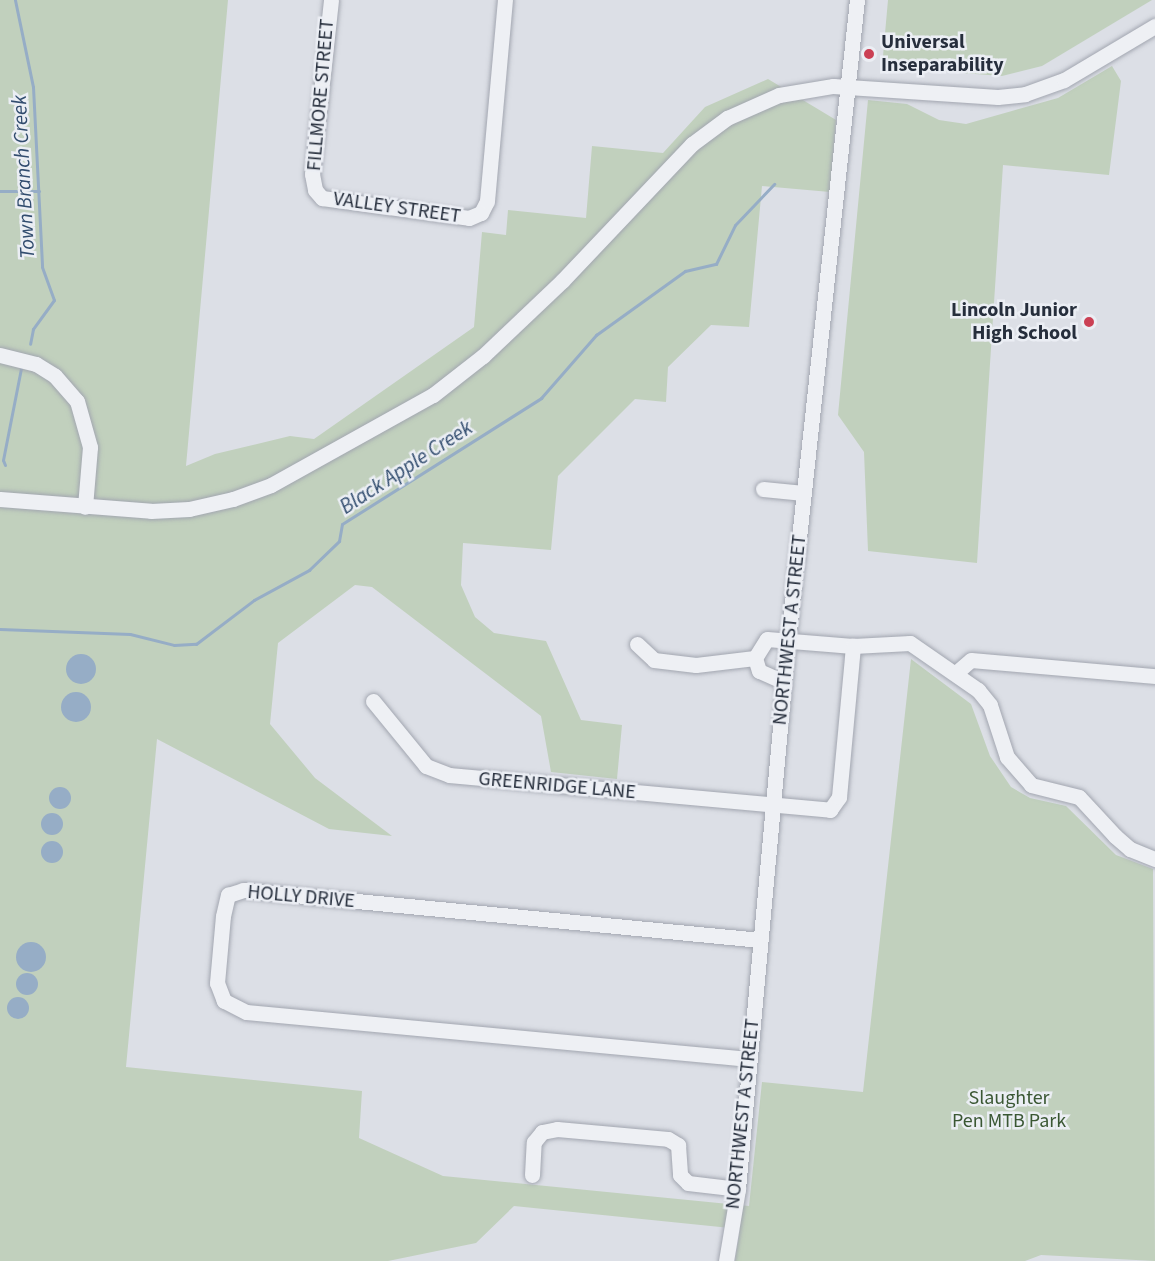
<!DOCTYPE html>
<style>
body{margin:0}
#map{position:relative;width:1155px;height:1261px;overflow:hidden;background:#dcdfe6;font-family:"Source Sans 3",sans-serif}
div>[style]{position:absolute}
.green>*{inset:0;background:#c1d0bd}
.water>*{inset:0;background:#96adc6}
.round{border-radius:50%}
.stream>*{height:3px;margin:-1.5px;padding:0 1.5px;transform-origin:1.5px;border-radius:1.5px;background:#96adc6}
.roads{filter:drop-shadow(0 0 2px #a2a6b0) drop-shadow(0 0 2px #a2a6b0)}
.minor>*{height:15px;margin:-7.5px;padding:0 7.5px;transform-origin:7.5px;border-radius:7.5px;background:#eef0f4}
.dots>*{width:16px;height:16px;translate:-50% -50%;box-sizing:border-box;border:3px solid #ebeef4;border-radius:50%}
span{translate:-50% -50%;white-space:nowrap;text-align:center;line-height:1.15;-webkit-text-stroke:5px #ebeef4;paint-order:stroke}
.poi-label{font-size:20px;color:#262e3c;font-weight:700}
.left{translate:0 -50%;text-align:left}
.right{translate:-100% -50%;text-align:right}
.street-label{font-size:20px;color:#262e3c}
.park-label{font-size:20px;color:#3a5733}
.water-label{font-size:21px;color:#314c6e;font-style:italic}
</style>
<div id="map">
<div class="green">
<div style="clip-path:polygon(0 0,228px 0,186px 466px,215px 454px,290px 436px,314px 439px,474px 327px,482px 232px,506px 235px,508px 210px,586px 218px,592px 146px,663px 153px,705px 107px,768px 79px,836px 120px,830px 192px,762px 186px,749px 327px,711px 325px,668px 367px,666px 402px,635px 399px,558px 476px,551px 550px,463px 543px,461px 585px,475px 617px,494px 633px,546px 641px,581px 720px,622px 725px,617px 779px,551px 772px,541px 716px,372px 587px,355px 585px,278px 643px,270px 724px,315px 778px,392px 836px,329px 829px,157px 739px,126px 1067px,362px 1091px,359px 1138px,443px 1176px,749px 1206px,762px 1082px,863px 1092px,911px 659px,971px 704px,990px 756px,1011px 787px,1030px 798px,1066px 806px,1116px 855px,1153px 869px,1155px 1261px,1041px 1255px,1025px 1261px,735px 1261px,740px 1229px,514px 1206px,476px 1243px,388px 1261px,0 1261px)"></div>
<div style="clip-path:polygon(888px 0,1152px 0,1042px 66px,1002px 76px,882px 67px)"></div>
<div style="clip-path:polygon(1112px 66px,1121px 81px,1109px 175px,1003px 165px,977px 563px,868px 551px,864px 452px,838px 415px,868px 100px,907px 104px,939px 120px,966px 124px,1058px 98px)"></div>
</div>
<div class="water">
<div class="round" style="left:66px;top:654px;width:30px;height:30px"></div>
<div class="round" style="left:61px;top:692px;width:30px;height:30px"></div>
<div class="round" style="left:49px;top:787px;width:22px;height:22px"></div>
<div class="round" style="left:41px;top:813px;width:22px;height:22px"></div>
<div class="round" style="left:41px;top:841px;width:22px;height:22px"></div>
<div class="round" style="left:16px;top:942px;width:30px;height:30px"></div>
<div class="round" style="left:16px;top:973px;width:22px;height:22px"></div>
<div class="round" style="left:7px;top:997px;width:22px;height:22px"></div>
</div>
<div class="stream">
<div style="left:15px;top:0;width:89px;rotate:78.3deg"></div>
<div style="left:33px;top:87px;width:180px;rotate:87.1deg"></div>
<div style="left:42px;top:267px;width:35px;rotate:70deg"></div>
<div style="left:54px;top:300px;width:36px;rotate:126deg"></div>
<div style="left:33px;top:329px;width:15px;rotate:101deg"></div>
<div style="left:0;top:191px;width:39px"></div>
<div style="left:5px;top:465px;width:5px;rotate:-112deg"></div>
<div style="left:3px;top:460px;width:94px;rotate:-78.9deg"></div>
<div style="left:0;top:629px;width:130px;rotate:2.2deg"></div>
<div style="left:130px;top:634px;width:45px;rotate:14deg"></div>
<div style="left:174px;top:645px;width:22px;rotate:-3deg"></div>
<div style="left:196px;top:644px;width:73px;rotate:-37.2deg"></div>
<div style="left:254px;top:600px;width:63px;rotate:-28.6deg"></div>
<div style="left:309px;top:570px;width:42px;rotate:-44deg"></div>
<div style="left:339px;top:541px;width:17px;rotate:-80deg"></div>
<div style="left:342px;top:524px;width:236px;rotate:-32.3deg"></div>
<div style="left:541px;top:398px;width:84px;rotate:-48.9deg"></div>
<div style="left:596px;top:335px;width:110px;rotate:-35.7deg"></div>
<div style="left:685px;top:271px;width:32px;rotate:-13deg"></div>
<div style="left:716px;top:264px;width:43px;rotate:-64deg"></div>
<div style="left:735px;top:225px;width:57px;rotate:-46.4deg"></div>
</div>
<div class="roads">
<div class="minor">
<div style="left:331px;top:0;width:175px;rotate:96.2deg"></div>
<div style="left:312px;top:174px;width:16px;rotate:79deg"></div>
<div style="left:315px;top:190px;width:11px;rotate:49deg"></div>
<div style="left:322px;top:198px;width:148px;rotate:7.7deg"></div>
<div style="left:469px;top:218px;width:13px;rotate:-23deg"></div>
<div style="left:481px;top:213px;width:13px;rotate:-63deg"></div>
<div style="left:487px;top:201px;width:202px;rotate:-84.9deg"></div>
<div style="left:0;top:355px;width:37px;rotate:14deg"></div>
<div style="left:36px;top:364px;width:22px;rotate:32deg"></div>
<div style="left:55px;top:376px;width:33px;rotate:49deg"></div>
<div style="left:77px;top:401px;width:48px;rotate:74.2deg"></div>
<div style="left:90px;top:447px;width:60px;rotate:94.8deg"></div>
<div style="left:763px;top:489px;width:41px;rotate:5.6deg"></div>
<div style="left:0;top:499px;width:151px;rotate:4.5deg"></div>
<div style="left:151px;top:511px;width:38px;rotate:-3deg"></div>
<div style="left:189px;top:509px;width:45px;rotate:-12.8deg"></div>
<div style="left:233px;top:499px;width:40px;rotate:-20.2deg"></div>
<div style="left:271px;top:485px;width:185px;rotate:-29.1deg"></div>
<div style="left:433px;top:395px;width:63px;rotate:-38deg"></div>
<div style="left:483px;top:356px;width:109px;rotate:-43.5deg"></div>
<div style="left:562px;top:281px;width:189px;rotate:-46.5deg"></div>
<div style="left:692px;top:144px;width:44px;rotate:-36.6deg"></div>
<div style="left:727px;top:118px;width:57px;rotate:-23.9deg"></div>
<div style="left:779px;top:95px;width:55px;rotate:-9.5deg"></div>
<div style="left:833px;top:86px;width:165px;rotate:3.8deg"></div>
<div style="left:998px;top:97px;width:27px;rotate:-6deg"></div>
<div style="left:1025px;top:94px;width:41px;rotate:-19.7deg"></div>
<div style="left:1064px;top:80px;width:106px;rotate:-30.7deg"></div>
<div style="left:637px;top:644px;width:23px;rotate:43deg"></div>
<div style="left:654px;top:660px;width:42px;rotate:6.8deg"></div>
<div style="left:696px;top:665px;width:59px;rotate:-6.8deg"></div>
<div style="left:957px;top:672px;width:18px;rotate:-41deg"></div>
<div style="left:971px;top:660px;width:185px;rotate:5deg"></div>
<div style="left:784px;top:682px;width:27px;rotate:-156deg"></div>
<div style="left:759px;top:671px;width:14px;rotate:-107deg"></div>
<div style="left:755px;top:658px;width:22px;rotate:-58deg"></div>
<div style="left:767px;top:639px;width:86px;rotate:4.7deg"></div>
<div style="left:853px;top:646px;width:57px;rotate:-3deg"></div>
<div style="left:910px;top:643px;width:83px;rotate:34.7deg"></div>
<div style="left:978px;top:690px;width:19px;rotate:51deg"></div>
<div style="left:990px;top:705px;width:55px;rotate:71.9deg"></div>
<div style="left:1007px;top:757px;width:37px;rotate:49deg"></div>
<div style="left:1031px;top:785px;width:49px;rotate:14deg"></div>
<div style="left:1079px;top:797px;width:53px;rotate:47.3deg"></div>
<div style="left:1115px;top:836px;width:20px;rotate:41deg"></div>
<div style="left:1130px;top:849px;width:27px;rotate:22deg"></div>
<div style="left:373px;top:701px;width:84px;rotate:50.8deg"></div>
<div style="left:426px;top:766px;width:25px;rotate:21deg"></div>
<div style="left:449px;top:775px;width:383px;rotate:5.2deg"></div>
<div style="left:830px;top:810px;width:16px;rotate:-55deg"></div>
<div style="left:839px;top:797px;width:152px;rotate:-84.7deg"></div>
<div style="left:749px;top:1059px;width:505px;rotate:-174.66deg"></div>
<div style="left:246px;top:1012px;width:25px;rotate:-153deg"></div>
<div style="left:224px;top:1001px;width:19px;rotate:-111deg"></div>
<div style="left:217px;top:983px;width:67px;rotate:-84.9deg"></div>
<div style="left:223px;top:916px;width:22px;rotate:-77deg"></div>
<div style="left:228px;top:895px;width:16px;rotate:-18deg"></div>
<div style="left:243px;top:890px;width:519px;rotate:5.52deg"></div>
<div style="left:532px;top:1175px;width:33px;rotate:-87deg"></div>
<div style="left:534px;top:1142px;width:13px;rotate:-51deg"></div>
<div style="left:542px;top:1132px;width:15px;rotate:-11deg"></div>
<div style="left:557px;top:1129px;width:111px;rotate:5.1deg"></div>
<div style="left:668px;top:1139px;width:12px;rotate:31deg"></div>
<div style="left:678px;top:1145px;width:30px;rotate:86deg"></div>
<div style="left:680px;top:1175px;width:11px;rotate:45deg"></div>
<div style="left:688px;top:1183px;width:50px;rotate:6.8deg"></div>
<div style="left:726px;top:1261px;width:73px;rotate:-80.5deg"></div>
<div style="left:738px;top:1189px;width:551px;rotate:-84.8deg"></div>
<div style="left:788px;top:640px;width:644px;rotate:-83.85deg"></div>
</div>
</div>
<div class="dots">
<div style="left:869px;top:54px;background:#cb4054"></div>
<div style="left:1089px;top:322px;background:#cb4054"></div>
</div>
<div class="poi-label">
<span class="left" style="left:881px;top:54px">Universal<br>Inseparability</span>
<span class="right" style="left:1077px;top:322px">Lincoln Junior<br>High School</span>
</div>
<div class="street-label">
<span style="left:321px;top:95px;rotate:-85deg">FILLMORE STREET</span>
<span style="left:397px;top:208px;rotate:8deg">VALLEY STREET</span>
<span style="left:790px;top:630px;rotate:-84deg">NORTHWEST A STREET</span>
<span style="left:557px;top:786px;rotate:5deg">GREENRIDGE LANE</span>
<span style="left:301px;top:897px;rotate:5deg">HOLLY DRIVE</span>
<span style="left:743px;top:1114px;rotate:-84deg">NORTHWEST A STREET</span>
</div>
<div class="park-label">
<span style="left:1009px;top:1110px">Slaughter<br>Pen MTB Park</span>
</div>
<div class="water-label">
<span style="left:23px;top:177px;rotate:-93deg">Town Branch Creek</span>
<span style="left:406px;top:467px;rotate:-33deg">Black Apple Creek</span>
</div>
</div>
